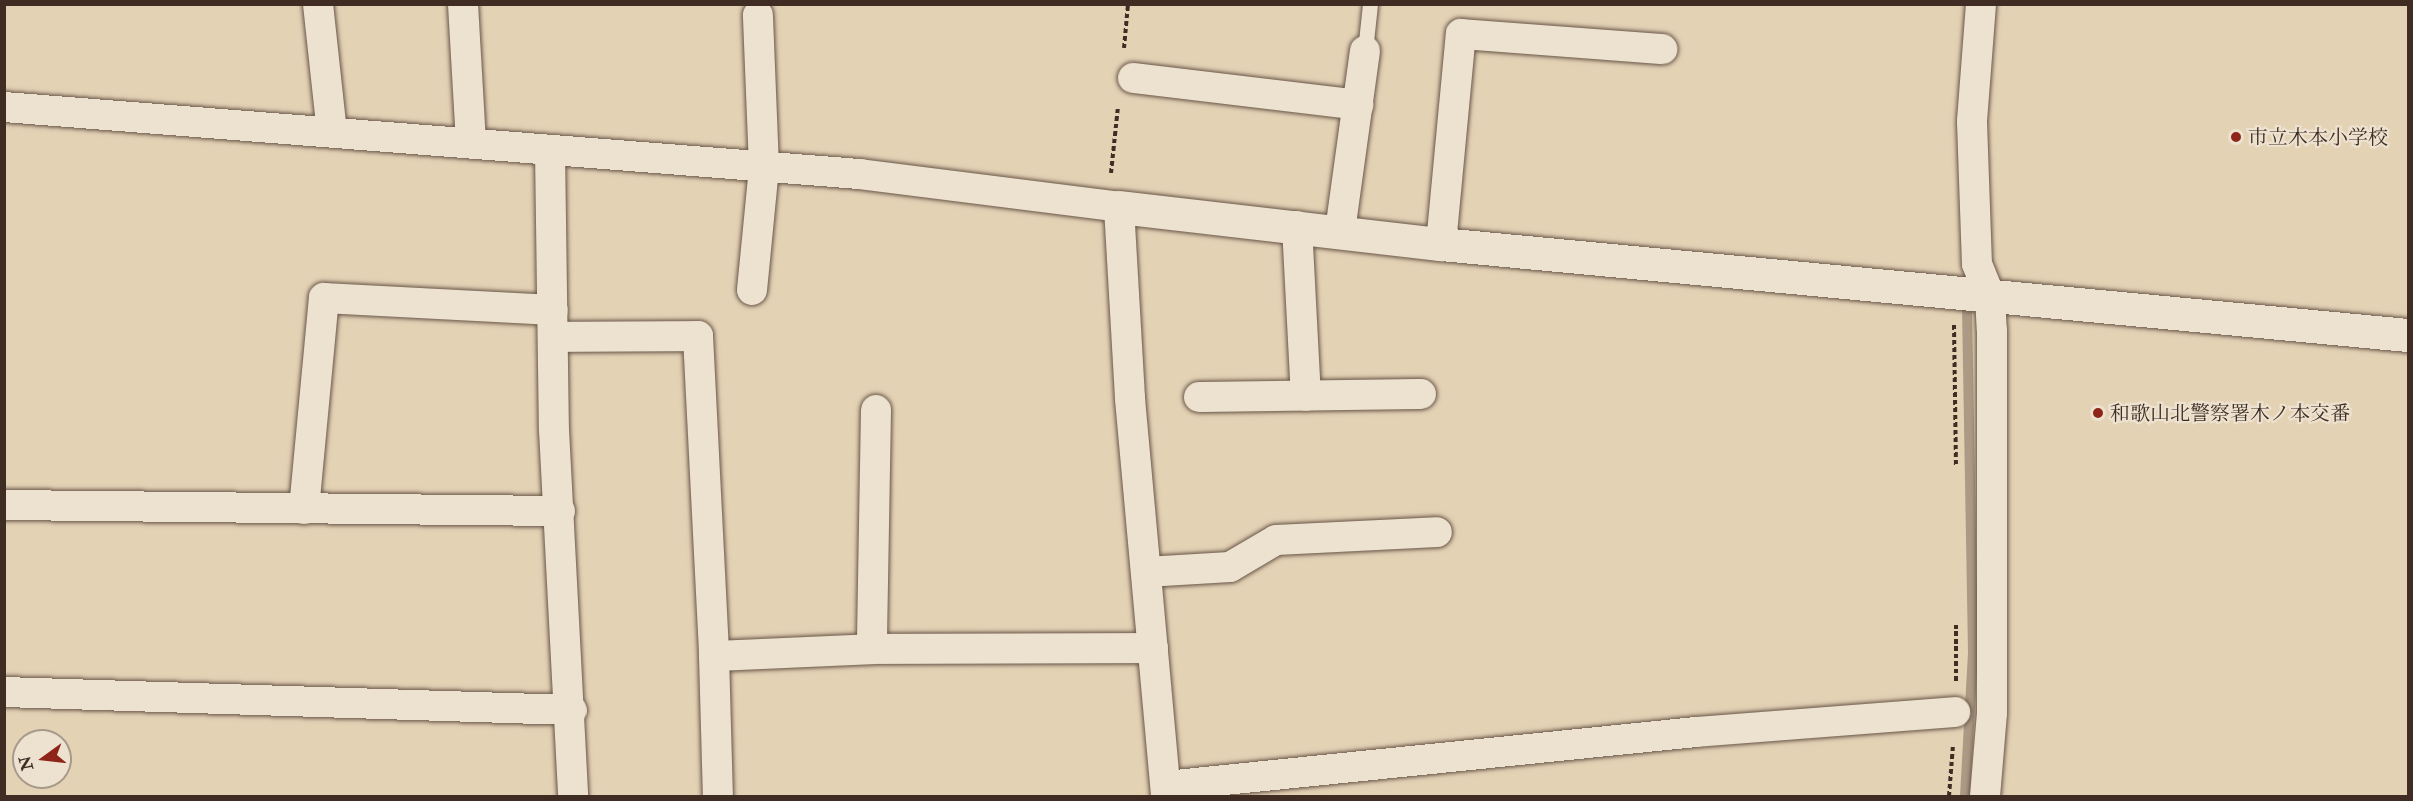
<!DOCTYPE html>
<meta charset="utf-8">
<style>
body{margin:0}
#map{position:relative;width:2413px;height:801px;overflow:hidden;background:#e4d2b5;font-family:"IM FELL Double Pica","Noto Serif JP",serif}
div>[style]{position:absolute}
.stream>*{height:10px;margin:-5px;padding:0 5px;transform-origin:5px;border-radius:5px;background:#ac9a84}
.path>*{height:4px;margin-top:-2px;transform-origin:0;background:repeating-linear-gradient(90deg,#3f2d24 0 4.5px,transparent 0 7.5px)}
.roads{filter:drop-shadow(0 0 2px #685648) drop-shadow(0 0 2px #685648)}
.lane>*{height:15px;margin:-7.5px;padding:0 7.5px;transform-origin:7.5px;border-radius:7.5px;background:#ede2cf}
.street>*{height:30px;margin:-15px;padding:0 15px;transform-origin:15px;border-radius:15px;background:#ede2cf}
.secondary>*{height:33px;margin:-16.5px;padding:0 16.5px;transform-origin:16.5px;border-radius:16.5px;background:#ede2cf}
.dots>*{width:16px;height:16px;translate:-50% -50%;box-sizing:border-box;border:3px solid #ede2cf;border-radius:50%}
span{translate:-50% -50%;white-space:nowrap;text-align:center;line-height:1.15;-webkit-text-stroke:4.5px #ede2cf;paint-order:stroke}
.poi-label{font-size:20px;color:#3f2d24}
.left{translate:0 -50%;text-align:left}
.frame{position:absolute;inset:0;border:6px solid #3f2d24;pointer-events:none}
.north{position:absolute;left:12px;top:729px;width:60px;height:60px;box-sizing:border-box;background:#ede2cf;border:2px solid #a79a8b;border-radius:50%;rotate:255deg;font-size:16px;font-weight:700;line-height:24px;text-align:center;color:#3f2d24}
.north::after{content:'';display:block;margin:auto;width:21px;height:27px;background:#8f2418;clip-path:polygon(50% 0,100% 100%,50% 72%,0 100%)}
</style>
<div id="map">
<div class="stream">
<div style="left:1965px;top:796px;width:144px;rotate:-86.8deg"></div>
<div style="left:1973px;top:652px;width:354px;rotate:-91deg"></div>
</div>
<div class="path">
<div style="left:1124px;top:48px;width:44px;rotate:-84.8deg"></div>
<div style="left:1111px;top:173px;width:67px;rotate:-84deg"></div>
<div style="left:1954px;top:325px;width:140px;rotate:89.2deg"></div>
<div style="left:1956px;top:681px;width:56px;rotate:-90deg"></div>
<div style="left:1949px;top:796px;width:51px;rotate:-85.5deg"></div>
</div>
<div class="roads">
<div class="lane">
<div style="left:1365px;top:51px;width:47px;rotate:-83.9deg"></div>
</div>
<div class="street">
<div style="left:318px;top:4px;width:129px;rotate:83.8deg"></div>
<div style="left:463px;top:4px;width:138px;rotate:86.7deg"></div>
<div style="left:1981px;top:4px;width:118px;rotate:94.4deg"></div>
<div style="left:1972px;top:122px;width:142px;rotate:88deg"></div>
<div style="left:1977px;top:264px;width:35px;rotate:68deg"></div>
<div style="left:1990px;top:296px;width:34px;rotate:87deg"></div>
<div style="left:1992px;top:330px;width:383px;rotate:90deg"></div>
<div style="left:1992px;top:713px;width:83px;rotate:94.8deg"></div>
<div style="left:1133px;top:78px;width:227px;rotate:6.8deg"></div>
<div style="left:4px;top:107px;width:858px;rotate:4.48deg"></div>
<div style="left:859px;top:174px;width:262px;rotate:7.2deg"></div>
<div style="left:1119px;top:207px;width:192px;rotate:86.7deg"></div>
<div style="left:1130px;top:399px;width:399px;rotate:84.8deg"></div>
<div style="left:550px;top:150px;width:280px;rotate:89.2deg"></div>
<div style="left:554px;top:430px;width:366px;rotate:87deg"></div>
<div style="left:1297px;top:226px;width:170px;rotate:87deg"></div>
<div style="left:1340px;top:231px;width:182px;rotate:-82.1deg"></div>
<div style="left:1441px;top:244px;width:211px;rotate:-84.6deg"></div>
<div style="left:1461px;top:34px;width:202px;rotate:4.3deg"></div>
<div style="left:752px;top:290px;width:124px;rotate:-84.4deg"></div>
<div style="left:764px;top:167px;width:152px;rotate:-92.3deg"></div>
<div style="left:553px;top:337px;width:145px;rotate:-0.4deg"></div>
<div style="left:698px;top:336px;width:320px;rotate:87.1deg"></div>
<div style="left:714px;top:656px;width:158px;rotate:-2.5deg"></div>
<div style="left:1199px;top:397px;width:222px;rotate:-0.8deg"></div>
<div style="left:876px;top:410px;width:239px;rotate:91deg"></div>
<div style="left:872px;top:649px;width:281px;rotate:-0.2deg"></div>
<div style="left:4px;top:505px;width:556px;rotate:0.62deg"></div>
<div style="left:304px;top:509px;width:212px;rotate:-84.6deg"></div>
<div style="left:324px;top:298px;width:229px;rotate:3deg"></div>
<div style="left:1146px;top:572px;width:84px;rotate:-3.4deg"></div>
<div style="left:1230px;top:567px;width:53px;rotate:-30.4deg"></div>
<div style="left:1276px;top:540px;width:161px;rotate:-2.8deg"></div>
<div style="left:714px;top:656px;width:140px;rotate:88.4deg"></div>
<div style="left:4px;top:692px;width:568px;rotate:1.82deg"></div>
<div style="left:1166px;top:786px;width:533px;rotate:-5.82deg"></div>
<div style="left:1696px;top:732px;width:260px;rotate:-4.4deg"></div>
</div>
<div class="secondary">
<div style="left:1119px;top:207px;width:324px;rotate:6.6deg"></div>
<div style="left:1441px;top:244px;width:971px;rotate:5.38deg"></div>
</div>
</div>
<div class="dots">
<div style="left:2236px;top:137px;background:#8f2418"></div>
<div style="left:2098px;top:413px;background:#8f2418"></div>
</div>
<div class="poi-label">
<span class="left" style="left:2248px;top:137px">市立木本小学校</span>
<span class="left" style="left:2110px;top:413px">和歌山北警察署木ノ本交番</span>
</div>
<div class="frame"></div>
<div class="north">N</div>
</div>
